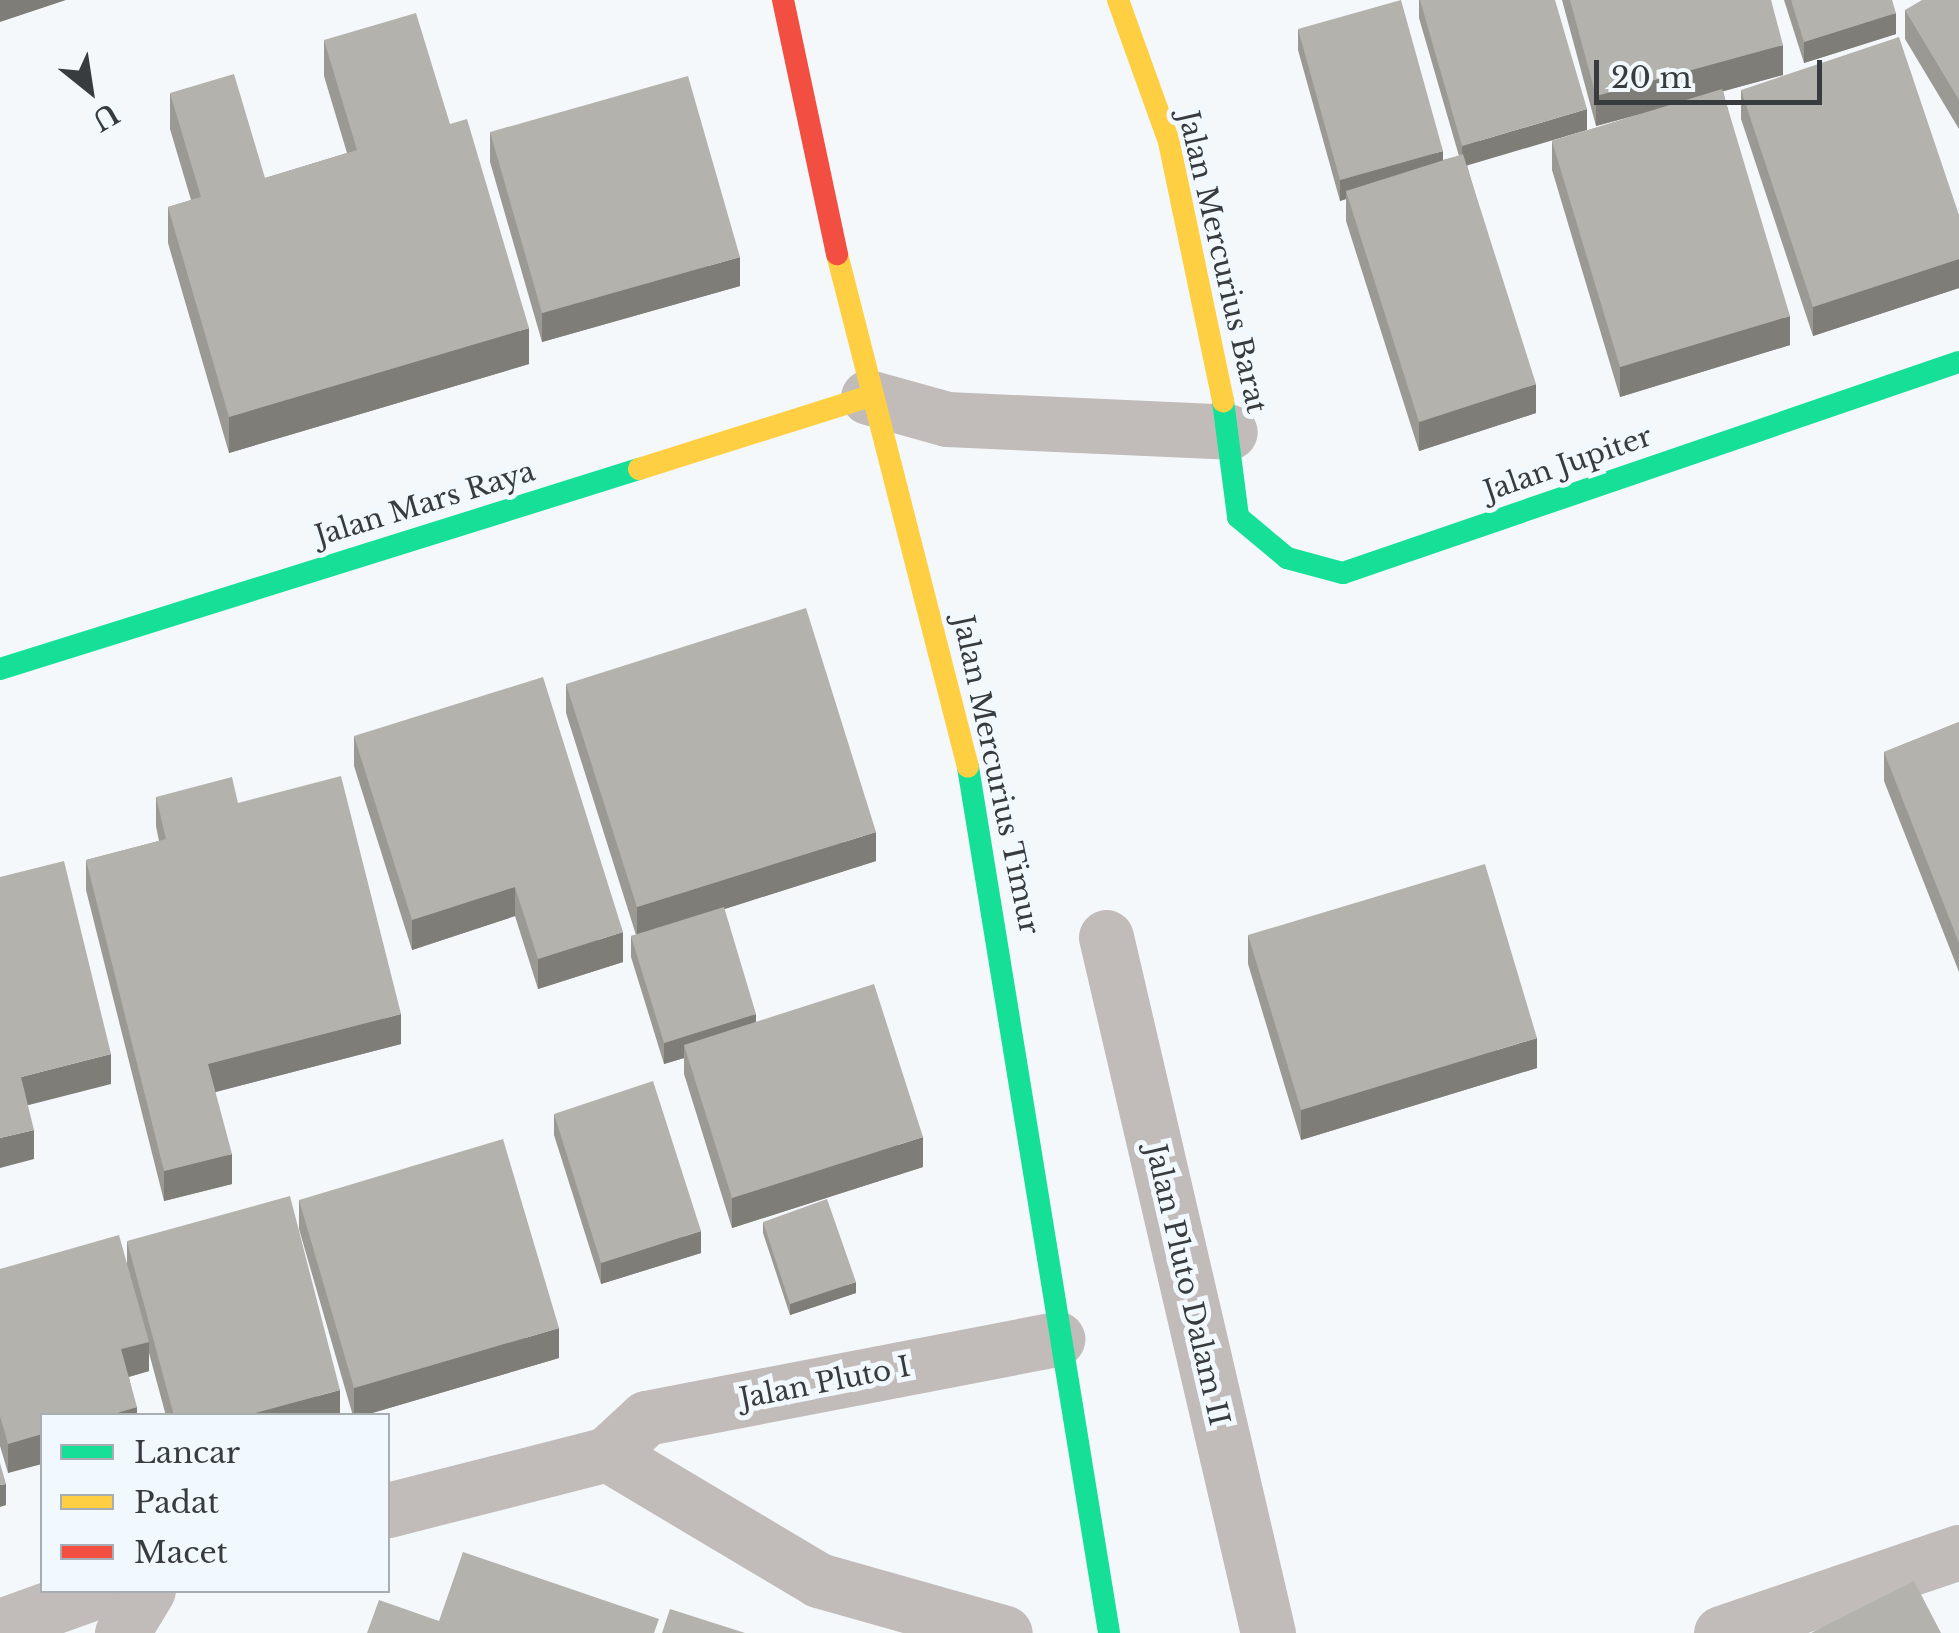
<!DOCTYPE html>
<style>
body{margin:0}
#map{position:relative;width:1959px;height:1633px;overflow:hidden;background:#f5f8fb;font-family:"Libre Baskerville",serif}
div>[style]{position:absolute}
.street>*{height:55px;margin:-27.5px;padding:0 27.5px;transform-origin:27.5px;border-radius:27.5px;background:#c1bbba}
.fast>*{height:22px;margin:-11px;padding:0 11px;transform-origin:11px;border-radius:11px;background:#16e098}
.slow>*{height:22px;margin:-11px;padding:0 11px;transform-origin:11px;border-radius:11px;background:#ffcf43}
.jam>*{height:22px;margin:-11px;padding:0 11px;transform-origin:11px;border-radius:11px;background:#f24e42}
.wall>*{inset:0;background:#9b9994}
.shaded-wall>*{inset:0;background:#7e7d78}
.building>*{inset:0;background:#b4b2ac}
span{translate:-50% -50%;white-space:nowrap;text-align:center;line-height:1.15;-webkit-text-stroke:10px #f2f9fe;paint-order:stroke}
.street-label{font-size:28px;color:#393c3f}
.legend{position:absolute;left:40px;top:1413px;width:350px;height:180px;box-sizing:border-box;background:#f2f9fe;border:2px solid #a8adb2;margin:0;padding:12px 18px;list-style:none;font-size:30px;color:#393c3f}
.legend li{display:flex;align-items:center;gap:20px;height:50px}
.legend b{width:50px;border:2px solid #a8adb2}
.north{position:absolute;left:40px;top:40px;width:100px;height:100px;-webkit-text-stroke:8px #f2f9fe;paint-order:stroke;rotate:150deg;font-size:28px;font-weight:700;line-height:40px;text-align:center;color:#393c3f}
.north::after{content:'';display:block;margin:auto;width:35px;height:45px;background:#393c3f;clip-path:polygon(50% 0,100% 100%,50% 72%,0 100%)}
.scale{position:absolute;left:1594px;top:60px;width:228px;height:45px;box-sizing:border-box;border:5px solid #393c3f;border-top:0;padding-left:12px;font-size:30px;line-height:35px;white-space:nowrap;color:#393c3f;-webkit-text-stroke:8px #f2f9fe;paint-order:stroke}
</style>
<div id="map">
<div class="street">
<div style="left:868px;top:397px;width:82px;rotate:15.6deg"></div>
<div style="left:947px;top:419px;width:283px;rotate:2.6deg"></div>
<div style="left:1106px;top:937px;width:715px;rotate:76.9deg"></div>
<div style="left:607px;top:1454px;width:53px;rotate:-42.7deg"></div>
<div style="left:646px;top:1418px;width:419px;rotate:-10.9deg"></div>
<div style="left:388px;top:1510px;width:226px;rotate:-14.3deg"></div>
<div style="left:607px;top:1454px;width:246px;rotate:30.8deg"></div>
<div style="left:818px;top:1580px;width:194px;rotate:15.8deg"></div>
<div style="left:0;top:1626px;width:106px;rotate:-19.8deg"></div>
<div style="left:122px;top:1633px;width:50px;rotate:-58.8deg"></div>
<div style="left:1721px;top:1633px;width:251px;rotate:-18.8deg"></div>
</div>
<div class="fast">
<div style="left:1223px;top:401px;width:117px;rotate:82.6deg"></div>
<div style="left:1238px;top:517px;width:64px;rotate:39.9deg"></div>
<div style="left:1287px;top:558px;width:58px;rotate:15deg"></div>
<div style="left:1343px;top:573px;width:651px;rotate:-18.91deg"></div>
<div style="left:0;top:669px;width:670px;rotate:-17.38deg"></div>
<div style="left:968px;top:767px;width:877px;rotate:80.75deg"></div>
</div>
<div class="slow">
<div style="left:1118px;top:0;width:151px;rotate:70.2deg"></div>
<div style="left:1169px;top:142px;width:265px;rotate:78.2deg"></div>
<div style="left:837px;top:254px;width:529px;rotate:75.68deg"></div>
<div style="left:639px;top:469px;width:240px;rotate:-17.5deg"></div>
</div>
<div class="jam">
<div style="left:783px;top:0;width:260px;rotate:78deg"></div>
</div>
<div class="wall">
<div style="clip-path:polygon(1419px 0,1555px 0,1467px 165px,1536px 413px,1419px 451px,1346px 221px,1346px 199px,1340px 201px,1298px 50px,1298px 29px,1443px 160px,1459px 156px,1419px 18px)"></div>
<div style="clip-path:polygon(1562px 0,1771px 0,1783px 75px,1723px 91px,1790px 345px,1620px 397px,1552px 170px,1552px 141px,1645px 113px,1596px 126px)"></div>
<div style="clip-path:polygon(1784px 0,1892px 0,1896px 34px,1804px 63px)"></div>
<div style="clip-path:polygon(1959px 0,1959px 129px,1905px 39px,1905px 10px)"></div>
<div style="clip-path:polygon(324px 40px,450px 124px,529px 364px,229px 453px,168px 243px,168px 207px,191px 200px,170px 129px,170px 93px,265px 178px,347px 153px,324px 76px)"></div>
<div style="clip-path:polygon(1741px 90px,1959px 215px,1959px 288px,1813px 336px,1741px 119px)"></div>
<div style="clip-path:polygon(490px 132px,740px 286px,542px 342px,490px 162px)"></div>
<div style="clip-path:polygon(566px 684px,876px 861px,724px 909px,756px 1022px,923px 1167px,732px 1228px,684px 1074px,684px 1058px,664px 1064px,631px 957px,631px 936px,636px 935px,566px 713px)"></div>
<div style="clip-path:polygon(1959px 722px,1959px 972px,1884px 781px,1884px 752px)"></div>
<div style="clip-path:polygon(354px 736px,623px 962px,538px 989px,515px 916px,412px 950px,354px 766px)"></div>
<div style="clip-path:polygon(156px 797px,238px 803px,401px 1044px,215px 1092px,232px 1184px,164px 1201px,86px 890px,86px 860px,159px 841px,156px 826px)"></div>
<div style="clip-path:polygon(1248px 935px,1537px 1068px,1301px 1140px,1248px 964px)"></div>
<div style="clip-path:polygon(554px 1114px,701px 1253px,601px 1284px,554px 1135px)"></div>
<div style="clip-path:polygon(299px 1200px,559px 1358px,362px 1416px,353px 1416px,299px 1229px)"></div>
<div style="clip-path:polygon(763px 1222px,856px 1293px,790px 1315px,763px 1233px)"></div>
<div style="clip-path:polygon(127px 1241px,340px 1416px,166px 1416px,149px 1353px,149px 1371px,129px 1377px,137px 1416px,8px 1473px,0 1446px,0 1269px,127px 1263px)"></div>
</div>
<div class="shaded-wall">
<div style="clip-path:polygon(0 0,66px 0,0 22px)"></div>
<div style="clip-path:polygon(1896px 13px,1896px 34px,1804px 63px,1804px 42px)"></div>
<div style="clip-path:polygon(1783px 45px,1783px 75px,1596px 126px,1596px 96px)"></div>
<div style="clip-path:polygon(1587px 109px,1587px 130px,1462px 167px,1462px 146px)"></div>
<div style="clip-path:polygon(1443px 151px,1443px 172px,1346px 191px,1346px 199px,1340px 201px,1340px 180px)"></div>
<div style="clip-path:polygon(740px 257px,740px 286px,542px 342px,542px 313px)"></div>
<div style="clip-path:polygon(1959px 259px,1959px 288px,1813px 336px,1813px 307px)"></div>
<div style="clip-path:polygon(1790px 316px,1790px 345px,1620px 397px,1620px 367px)"></div>
<div style="clip-path:polygon(529px 328px,529px 364px,229px 453px,229px 417px)"></div>
<div style="clip-path:polygon(1536px 384px,1536px 413px,1419px 451px,1419px 422px)"></div>
<div style="clip-path:polygon(876px 832px,876px 861px,637px 937px,637px 907px)"></div>
<div style="clip-path:polygon(515px 887px,515px 916px,412px 950px,412px 920px)"></div>
<div style="clip-path:polygon(623px 932px,623px 962px,538px 989px,538px 959px)"></div>
<div style="clip-path:polygon(401px 1014px,401px 1044px,208px 1094px,208px 1064px)"></div>
<div style="clip-path:polygon(756px 1014px,756px 1035px,684px 1045px,684px 1058px,664px 1064px,664px 1043px)"></div>
<div style="clip-path:polygon(1537px 1038px,1537px 1068px,1301px 1140px,1301px 1110px)"></div>
<div style="clip-path:polygon(111px 1054px,111px 1084px,21px 1107px,21px 1077px)"></div>
<div style="clip-path:polygon(34px 1130px,34px 1159px,0 1168px,0 1138px)"></div>
<div style="clip-path:polygon(923px 1137px,923px 1167px,732px 1228px,732px 1198px)"></div>
<div style="clip-path:polygon(232px 1154px,232px 1184px,164px 1201px,164px 1171px)"></div>
<div style="clip-path:polygon(701px 1231px,701px 1253px,601px 1284px,601px 1263px)"></div>
<div style="clip-path:polygon(856px 1282px,856px 1293px,790px 1315px,790px 1304px)"></div>
<div style="clip-path:polygon(559px 1328px,559px 1358px,362px 1416px,354px 1416px,354px 1388px)"></div>
<div style="clip-path:polygon(149px 1342px,149px 1371px,121px 1379px,121px 1349px)"></div>
<div style="clip-path:polygon(340px 1390px,340px 1416px,244px 1416px)"></div>
<div style="clip-path:polygon(137px 1407px,137px 1416px,107px 1416px)"></div>
<div style="clip-path:polygon(42px 1434px,42px 1464px,8px 1473px,8px 1444px)"></div>
<div style="clip-path:polygon(6px 1484px,6px 1505px,0 1507px,0 1485px)"></div>
</div>
<div class="building">
<div style="clip-path:polygon(1401px 0,1443px 151px,1340px 180px,1298px 29px)"></div>
<div style="clip-path:polygon(1420px 0,1555px 0,1587px 109px,1462px 146px)"></div>
<div style="clip-path:polygon(1570px 0,1771px 0,1783px 45px,1596px 96px)"></div>
<div style="clip-path:polygon(1791px 0,1892px 0,1896px 13px,1804px 42px)"></div>
<div style="clip-path:polygon(1922px 0,1959px 0,1959px 100px,1905px 10px)"></div>
<div style="clip-path:polygon(416px 13px,450px 124px,467px 119px,529px 328px,229px 417px,168px 207px,201px 197px,170px 93px,234px 74px,265px 178px,357px 150px,324px 40px)"></div>
<div style="clip-path:polygon(1899px 37px,1959px 215px,1959px 259px,1813px 307px,1741px 90px)"></div>
<div style="clip-path:polygon(688px 76px,740px 257px,542px 313px,490px 132px)"></div>
<div style="clip-path:polygon(1722px 89px,1790px 316px,1620px 367px,1552px 141px)"></div>
<div style="clip-path:polygon(1463px 154px,1536px 384px,1419px 422px,1346px 191px)"></div>
<div style="clip-path:polygon(806px 608px,876px 832px,637px 907px,566px 684px)"></div>
<div style="clip-path:polygon(543px 677px,623px 932px,538px 959px,515px 887px,412px 920px,354px 736px)"></div>
<div style="clip-path:polygon(1959px 722px,1959px 943px,1884px 752px)"></div>
<div style="clip-path:polygon(341px 776px,401px 1014px,208px 1064px,232px 1154px,164px 1171px,86px 860px,166px 839px,156px 797px,232px 777px,238px 803px)"></div>
<div style="clip-path:polygon(64px 861px,111px 1054px,21px 1077px,34px 1130px,0 1138px,0 877px)"></div>
<div style="clip-path:polygon(1485px 864px,1537px 1038px,1301px 1110px,1248px 935px)"></div>
<div style="clip-path:polygon(724px 907px,756px 1014px,664px 1043px,631px 936px)"></div>
<div style="clip-path:polygon(874px 984px,923px 1137px,732px 1198px,684px 1045px)"></div>
<div style="clip-path:polygon(653px 1081px,701px 1231px,601px 1263px,554px 1114px)"></div>
<div style="clip-path:polygon(503px 1139px,559px 1328px,354px 1388px,299px 1200px)"></div>
<div style="clip-path:polygon(290px 1196px,340px 1390px,244px 1416px,174px 1416px,127px 1241px)"></div>
<div style="clip-path:polygon(827px 1199px,856px 1282px,790px 1304px,763px 1222px)"></div>
<div style="clip-path:polygon(119px 1235px,149px 1342px,121px 1349px,137px 1407px,107px 1416px,42px 1416px,42px 1434px,8px 1444px,0 1416px,0 1269px)"></div>
<div style="clip-path:polygon(0 1463px,6px 1484px,0 1485px)"></div>
<div style="clip-path:polygon(463px 1552px,659px 1619px,654px 1633px,367px 1633px,379px 1600px,439px 1621px)"></div>
<div style="clip-path:polygon(1914px 1581px,1941px 1633px,1811px 1633px)"></div>
<div style="clip-path:polygon(670px 1609px,745px 1633px,662px 1633px)"></div>
</div>
<div class="street-label">
<span style="left:1222px;top:262px;rotate:77deg">Jalan Mercurius Barat</span>
<span style="left:1568px;top:464px;rotate:-19deg">Jalan Jupiter</span>
<span style="left:425px;top:504px;rotate:-17deg">Jalan Mars Raya</span>
<span style="left:996px;top:775px;rotate:78deg">Jalan Mercurius Timur</span>
<span style="left:1187px;top:1285px;rotate:77deg">Jalan Pluto Dalam II</span>
<span style="left:825px;top:1383px;rotate:-11deg">Jalan Pluto I</span>
</div>
<ul class="legend">
<li><b style="height:12px;background:#16e098"></b>Lancar</li>
<li><b style="height:12px;background:#ffcf43"></b>Padat</li>
<li><b style="height:12px;background:#f24e42"></b>Macet</li>
</ul>
<div class="north">U</div>
<div class="scale">20 m</div>
</div>
